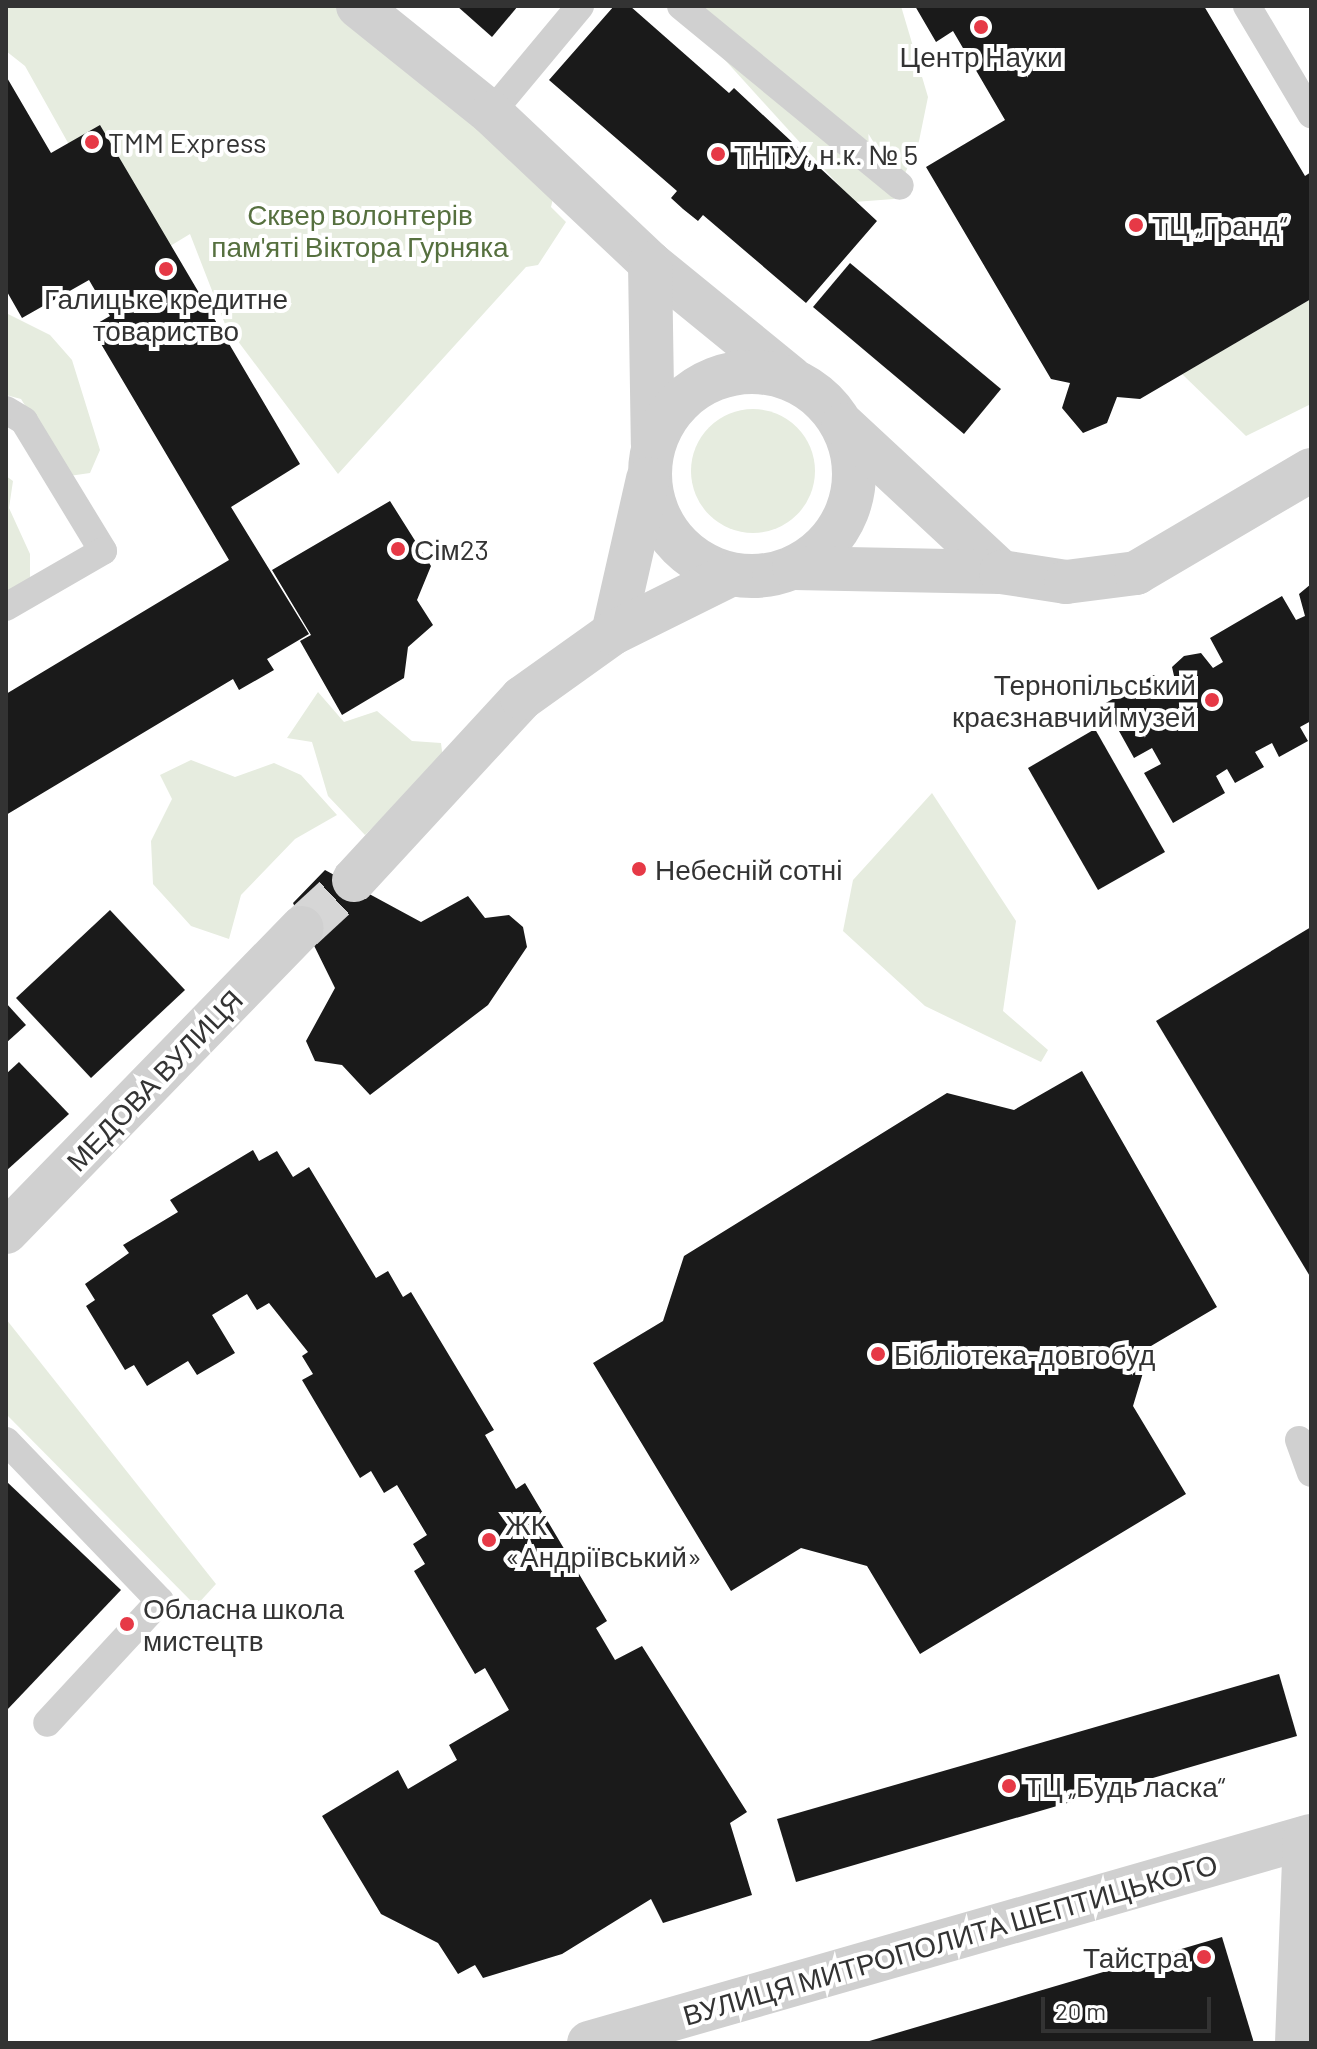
<!DOCTYPE html>
<meta charset="utf-8">
<style>
body{margin:0}
#map{position:relative;width:1317px;height:2049px;overflow:hidden;background:#fff;font-family:Barlow,sans-serif}
div>[style]{position:absolute}
.green>*{inset:0;background:#e6ecdf}
.round{border-radius:50%}
.building>*{inset:0;background:#1a1a1a}
.minor-tunnel>*{height:44px;margin-top:-22px;transform-origin:0;background:repeating-linear-gradient(90deg,#d6d6d6 0 44px,transparent 0 66px)}
.service>*{height:28px;margin:-14px;padding:0 14px;transform-origin:14px;border-radius:14px;background:#d0d0d0}
.minor>*{height:44px;margin:-22px;padding:0 22px;transform-origin:22px;border-radius:22px;background:#d0d0d0}
.minor>.ring{margin:-22px;padding:0;box-sizing:content-box;background:none;border:44px solid #d0d0d0;border-radius:50%}
.dots>*{width:22px;height:22px;translate:-50% -50%;box-sizing:border-box;border:4px solid #fff;border-radius:50%}
span{translate:-50% -50%;white-space:nowrap;text-align:center;line-height:1.15;-webkit-text-stroke:8px #fff;paint-order:stroke}
.poi-label{font-size:28px;color:#333}
.left{translate:0 -50%;text-align:left}
.right{translate:-100% -50%;text-align:right}
.park-label{font-size:28px;color:#56703f}
.street-label{font-size:28px;color:#333}
.frame{position:absolute;inset:0;border:8px solid #333;pointer-events:none}
.scale{position:absolute;left:1041px;top:1997px;width:170px;height:36px;box-sizing:border-box;border:4px solid #333;border-top:0;padding-left:10px;font-size:24px;line-height:28px;white-space:nowrap;color:#333;-webkit-text-stroke:6px #fff;paint-order:stroke}
</style>
<div id="map">
<div class="green">
<div style="clip-path:polygon(6px 6px,381px 6px,560px 169px,551px 207px,566px 222px,538px 265px,526px 267px,338px 474px,225px 324px,190px 234px,137px 266px,25px 66px,6px 51px)"></div>
<div style="clip-path:polygon(676px 6px,901px 6px,928px 97px,919px 141px,894px 199px,854px 202px)"></div>
<div style="clip-path:polygon(1311px 299px,1311px 404px,1246px 436px,1182px 374px)"></div>
<div style="clip-path:polygon(6px 313px,50px 335px,72px 360px,100px 450px,90px 473px,69px 476px,21px 399px,6px 395px)"></div>
<div class="round" style="left:691px;top:409px;width:124px;height:124px"></div>
<div style="clip-path:polygon(6px 476px,13px 481px,9px 508px,30px 554px,30px 584px,6px 599px)"></div>
<div style="clip-path:polygon(318px 692px,344px 722px,377px 711px,412px 741px,441px 743px,443px 759px,365px 835px,328px 796px,312px 742px,287px 738px)"></div>
<div style="clip-path:polygon(191px 760px,235px 777px,274px 763px,301px 775px,337px 815px,295px 839px,241px 895px,229px 939px,191px 926px,153px 884px,151px 841px,172px 799px,160px 775px)"></div>
<div style="clip-path:polygon(932px 793px,1016px 921px,1003px 1011px,1048px 1050px,1041px 1062px,925px 1006px,843px 931px,853px 880px)"></div>
<div style="clip-path:polygon(6px 1319px,216px 1584px,196px 1606px,6px 1414px)"></div>
</div>
<div class="building">
<div style="clip-path:polygon(457px 6px,518px 6px,492px 37px)"></div>
<div style="clip-path:polygon(614px 6px,630px 6px,729px 93px,734px 88px,877px 221px,806px 303px,703px 215px,698px 221px,683px 209px,671px 198px,677px 191px,549px 80px)"></div>
<div style="clip-path:polygon(915px 6px,1204px 6px,1305px 176px,1311px 172px,1311px 299px,1140px 399px,1117px 397px,1107px 423px,1083px 433px,1062px 408px,1070px 383px,1051px 379px,926px 167px,1005px 120px,953px 31px,936px 42px)"></div>
<div style="clip-path:polygon(6px 76px,51px 153px,100px 125px,300px 464px,231px 507px,309px 634px,267px 659px,274px 670px,239px 690px,233px 679px,6px 815px,6px 694px,229px 560px,91px 327px,110px 316px,89px 280px,22px 318px,6px 290px)"></div>
<div style="clip-path:polygon(850px 263px,1001px 389px,964px 434px,813px 307px)"></div>
<div style="clip-path:polygon(390px 501px,431px 566px,417px 600px,433px 625px,408px 647px,404px 678px,342px 715px,300px 641px,311px 635px,272px 570px)"></div>
<div style="clip-path:polygon(1311px 584px,1311px 721px,1300px 727px,1308px 741px,1279px 757px,1272px 743px,1255px 752px,1264px 767px,1235px 783px,1227px 769px,1216px 776px,1225px 793px,1173px 823px,1144px 773px,1161px 764px,1152px 748px,1134px 758px,1104px 704px,1154px 675px,1167px 695px,1177px 689px,1172px 667px,1184px 656px,1201px 653px,1213px 668px,1223px 662px,1210px 638px,1282px 596px,1296px 620px,1305px 616px,1299px 594px)"></div>
<div style="clip-path:polygon(1095px 729px,1165px 852px,1098px 890px,1028px 768px)"></div>
<div style="clip-path:polygon(325px 870px,421px 922px,468px 896px,485px 918px,509px 915px,523px 927px,527px 947px,488px 1005px,370px 1095px,342px 1065px,315px 1061px,306px 1041px,335px 988px,293px 903px)"></div>
<div style="clip-path:polygon(110px 910px,185px 990px,91px 1078px,16px 998px)"></div>
<div style="clip-path:polygon(1311px 927px,1311px 1278px,1156px 1021px)"></div>
<div style="clip-path:polygon(6px 1003px,26px 1025px,6px 1043px)"></div>
<div style="clip-path:polygon(19px 1062px,69px 1114px,6px 1171px,6px 1074px)"></div>
<div style="clip-path:polygon(1082px 1071px,1217px 1307px,1151px 1346px,1133px 1406px,1186px 1494px,920px 1654px,867px 1566px,801px 1548px,731px 1591px,593px 1363px,663px 1321px,684px 1256px,947px 1093px,1014px 1110px)"></div>
<div style="clip-path:polygon(253px 1150px,259px 1161px,277px 1151px,293px 1177px,309px 1167px,376px 1278px,388px 1271px,403px 1297px,411px 1292px,494px 1430px,485px 1435px,516px 1489px,525px 1483px,607px 1621px,596px 1628px,615px 1660px,642px 1646px,747px 1812px,730px 1823px,752px 1895px,663px 1923px,651px 1899px,562px 1954px,483px 1978px,475px 1965px,458px 1974px,438px 1943px,381px 1914px,322px 1816px,398px 1770px,408px 1789px,457px 1760px,449px 1745px,509px 1710px,485px 1668px,475px 1674px,414px 1571px,425px 1564px,413px 1544px,427px 1535px,397px 1485px,384px 1493px,371px 1471px,360px 1478px,302px 1380px,313px 1374px,302px 1356px,308px 1352px,269px 1303px,257px 1310px,247px 1294px,212px 1315px,235px 1353px,197px 1375px,188px 1361px,147px 1386px,134px 1365px,125px 1370px,86px 1306px,95px 1300px,85px 1284px,129px 1253px,123px 1245px,178px 1212px,170px 1200px)"></div>
<div style="clip-path:polygon(6px 1481px,121px 1590px,6px 1711px)"></div>
<div style="clip-path:polygon(1279px 1674px,1297px 1736px,796px 1882px,777px 1819px)"></div>
<div style="clip-path:polygon(1222px 1937px,1254px 2043px,867px 2043px,866px 2042px)"></div>
</div>
<div class="minor-tunnel">
<div style="left:302px;top:928px;width:71px;rotate:-42.7deg"></div>
</div>
<div class="service">
<div style="left:681px;top:6px;width:283px;rotate:39.4deg"></div>
<div style="left:1247px;top:6px;width:126px;rotate:59.3deg"></div>
<div style="left:491px;top:113px;width:139px;rotate:-50.2deg"></div>
<div style="left:6px;top:410px;width:21px;rotate:31deg"></div>
<div style="left:24px;top:421px;width:152px;rotate:58.7deg"></div>
<div style="left:103px;top:551px;width:112px;rotate:150deg"></div>
<div style="left:1299px;top:1440px;width:35px;rotate:70deg"></div>
<div style="left:6px;top:1441px;width:222px;rotate:46.1deg"></div>
<div style="left:160px;top:1601px;width:166px;rotate:132.8deg"></div>
</div>
<div class="minor">
<div style="left:358px;top:6px;width:171px;rotate:38.8deg"></div>
<div style="left:491px;top:113px;width:219px;rotate:43.3deg"></div>
<div style="left:650px;top:263px;width:182px;rotate:39.2deg"></div>
<div style="left:650px;top:263px;width:181px;rotate:89.1deg"></div>
<div class="ring" style="left:650px;top:372px;width:160px;height:160px"></div>
<div style="left:843px;top:425px;width:216px;rotate:42.9deg"></div>
<div style="left:794px;top:568px;width:207px;rotate:1.1deg"></div>
<div style="left:1001px;top:572px;width:66px;rotate:8.7deg"></div>
<div style="left:1066px;top:582px;width:71px;rotate:-7.3deg"></div>
<div style="left:1136px;top:573px;width:203px;rotate:-30.5deg"></div>
<div style="left:613px;top:633px;width:158px;rotate:-77.2deg"></div>
<div style="left:354px;top:880px;width:248px;rotate:-47.3deg"></div>
<div style="left:522px;top:698px;width:112px;rotate:-35.5deg"></div>
<div style="left:613px;top:633px;width:131px;rotate:-26.4deg"></div>
<div style="left:6px;top:1232px;width:424px;rotate:-45.8deg"></div>
<div style="left:589px;top:2043px;width:751px;rotate:-16deg"></div>
<div style="left:1297px;top:2043px;width:205px;rotate:-87.8deg"></div>
</div>
<div class="dots">
<div style="left:981px;top:27px;background:#e63946"></div>
<div style="left:92px;top:142px;background:#e63946"></div>
<div style="left:718px;top:154px;background:#e63946"></div>
<div style="left:1136px;top:225px;background:#e63946"></div>
<div style="left:166px;top:269px;background:#e63946"></div>
<div style="left:398px;top:549px;background:#e63946"></div>
<div style="left:1212px;top:700px;background:#e63946"></div>
<div style="left:639px;top:869px;background:#e63946"></div>
<div style="left:878px;top:1354px;background:#e63946"></div>
<div style="left:489px;top:1540px;background:#e63946"></div>
<div style="left:127px;top:1624px;background:#e63946"></div>
<div style="left:1009px;top:1786px;background:#e63946"></div>
<div style="left:1204px;top:1957px;background:#e63946"></div>
</div>
<div class="poi-label">
<span style="left:981px;top:56px">Центр Науки</span>
<span class="left" style="left:108px;top:142px">TMM Express</span>
<span class="left" style="left:734px;top:154px">ТНТУ, н.к. № 5</span>
<span class="left" style="left:1152px;top:225px">ТЦ „Гранд“</span>
<span style="left:166px;top:314px">Галицьке кредитне<br>товариство</span>
<span class="left" style="left:414px;top:549px">Сім23</span>
<span class="right" style="left:1196px;top:700px">Тернопільський<br>краєзнавчий музей</span>
<span class="left" style="left:655px;top:869px">Небесній сотні</span>
<span class="left" style="left:894px;top:1354px">Бібліотека-довгобуд</span>
<span class="left" style="left:505px;top:1540px">ЖК<br>«Андріївський»</span>
<span class="left" style="left:143px;top:1624px">Обласна школа<br>мистецтв</span>
<span class="left" style="left:1025px;top:1786px">ТЦ „Будь ласка“</span>
<span class="right" style="left:1188px;top:1957px">Тайстра</span>
</div>
<div class="park-label">
<span style="left:360px;top:230px">Сквер волонтерів<br>пам'яті Віктора Гурняка</span>
</div>
<div class="street-label">
<span style="left:154px;top:1080px;rotate:-46deg">МЕДОВА ВУЛИЦЯ</span>
<span style="left:950px;top:1939px;rotate:-16deg">ВУЛИЦЯ МИТРОПОЛИТА ШЕПТИЦЬКОГО</span>
</div>
<div class="frame"></div>
<div class="scale">20 m</div>
</div>
